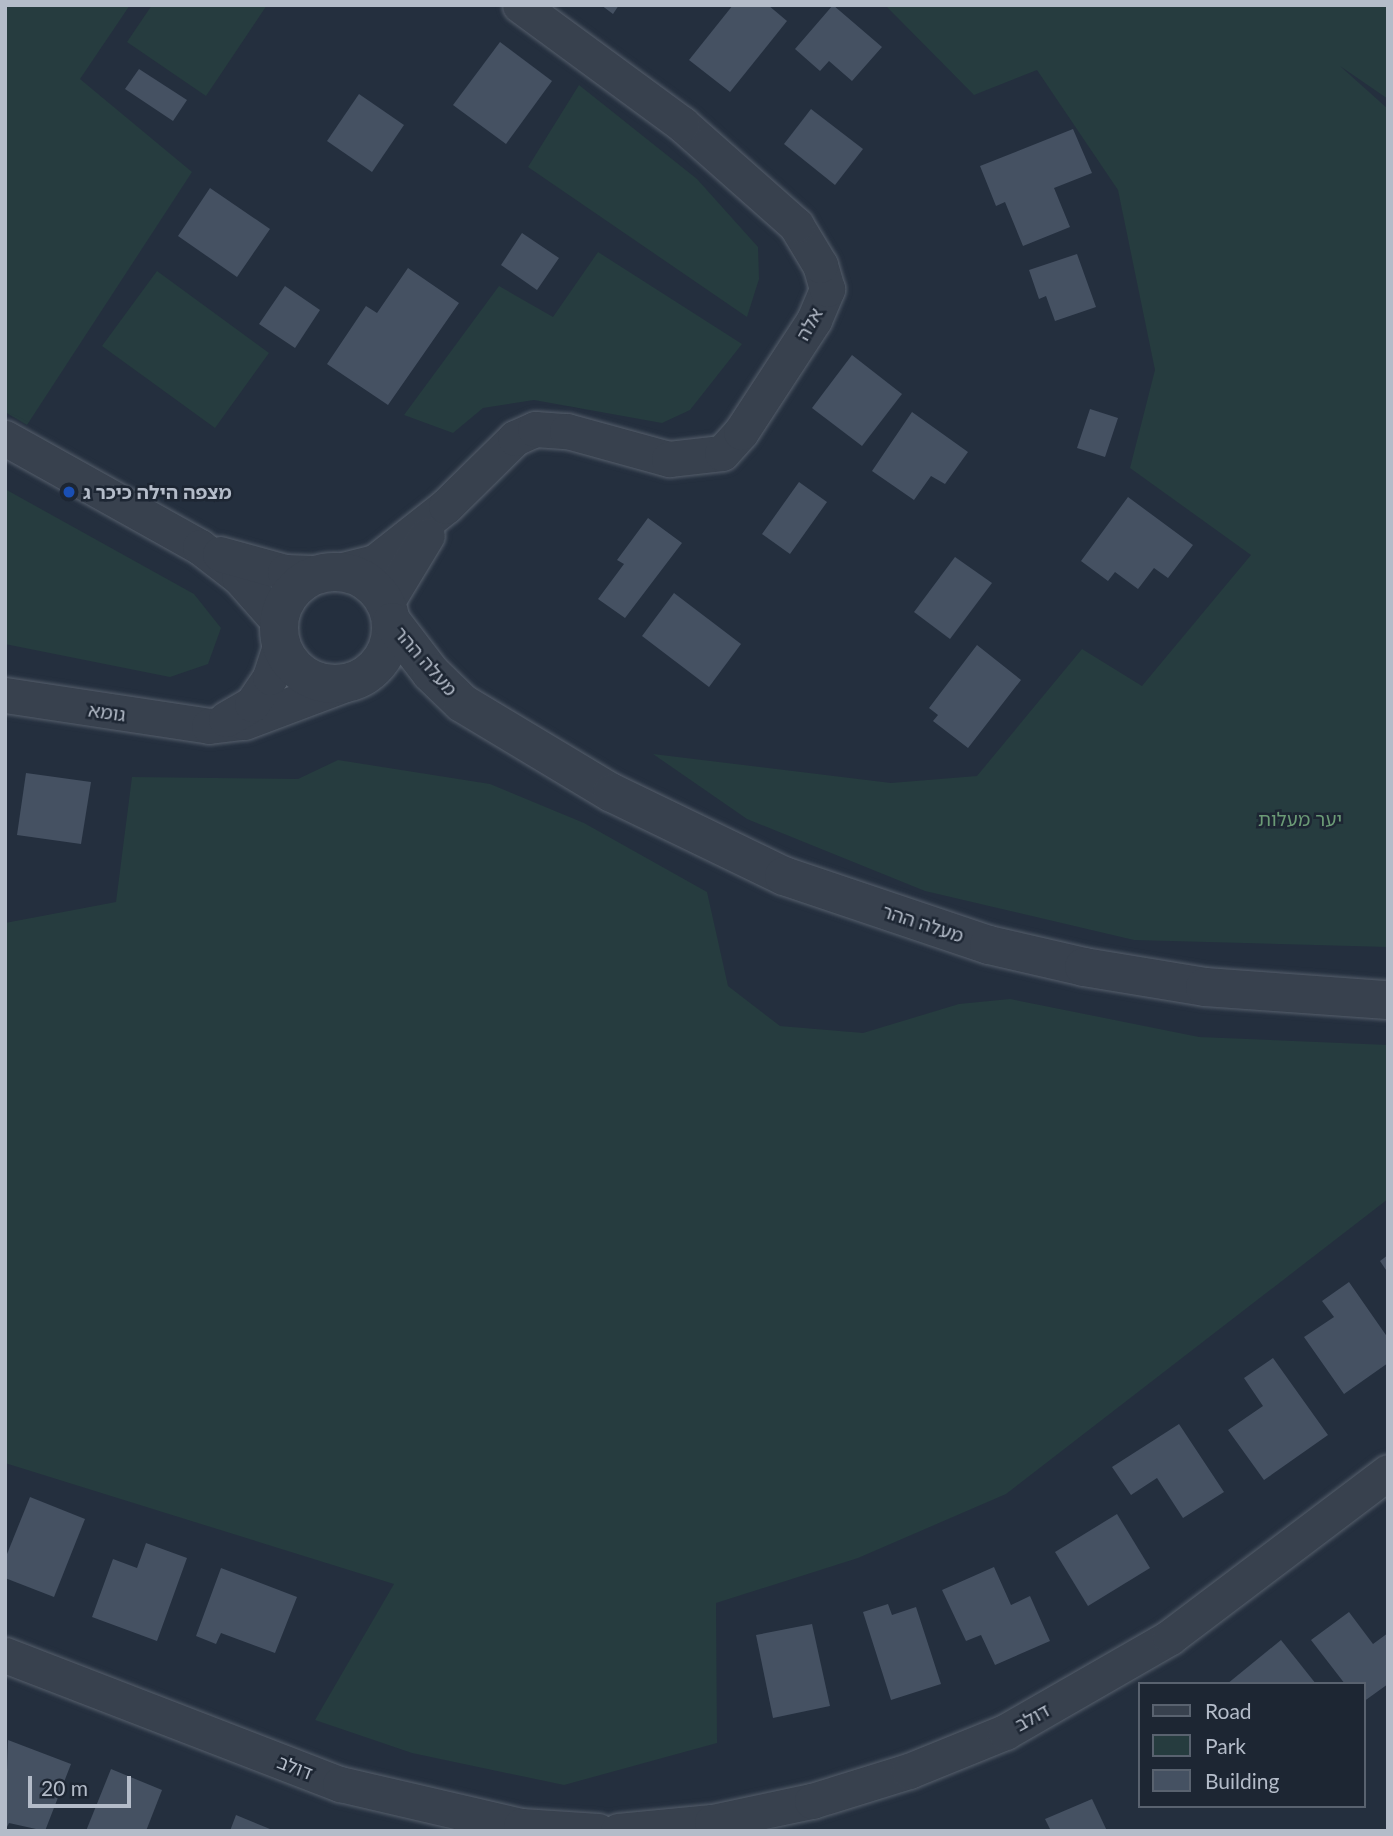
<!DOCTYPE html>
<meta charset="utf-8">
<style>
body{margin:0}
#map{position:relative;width:1393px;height:1836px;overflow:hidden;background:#242f3e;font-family:Lato,"Noto Sans Hebrew",sans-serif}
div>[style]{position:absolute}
.green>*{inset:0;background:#263c3f}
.building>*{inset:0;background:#455162}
.roads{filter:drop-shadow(0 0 2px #565f6c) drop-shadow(0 0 2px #565f6c)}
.minor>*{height:35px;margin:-17.5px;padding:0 17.5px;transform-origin:17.5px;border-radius:17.5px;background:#38414e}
.tertiary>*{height:38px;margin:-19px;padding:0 19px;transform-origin:19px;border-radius:19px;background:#38414e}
.tertiary>.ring{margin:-19px;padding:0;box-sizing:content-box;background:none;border:38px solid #38414e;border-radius:50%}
.dots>*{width:19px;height:19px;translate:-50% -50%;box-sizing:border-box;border:4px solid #1d2633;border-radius:50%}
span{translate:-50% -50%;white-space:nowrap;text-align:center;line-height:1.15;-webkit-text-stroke:5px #1d2633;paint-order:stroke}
.street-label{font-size:19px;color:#b4bcc9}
.poi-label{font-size:19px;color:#b4bcc9;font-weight:700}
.left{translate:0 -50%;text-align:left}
.park-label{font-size:19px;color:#6b9a76}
.frame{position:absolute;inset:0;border:7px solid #b4bcc9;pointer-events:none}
.legend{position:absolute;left:1138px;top:1682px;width:228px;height:126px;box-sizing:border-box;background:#1d2633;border:2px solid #59626f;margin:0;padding:9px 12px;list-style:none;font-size:21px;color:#b4bcc9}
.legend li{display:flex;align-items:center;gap:14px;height:35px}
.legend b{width:35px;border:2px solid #59626f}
.scale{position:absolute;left:28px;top:1776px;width:103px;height:32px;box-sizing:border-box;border:4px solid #b4bcc9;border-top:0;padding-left:9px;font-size:21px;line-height:24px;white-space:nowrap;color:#b4bcc9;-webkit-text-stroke:5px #1d2633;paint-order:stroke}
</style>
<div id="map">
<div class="green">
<div style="clip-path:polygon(5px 5px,130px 5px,80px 79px,192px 172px,27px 425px,5px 412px)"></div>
<div style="clip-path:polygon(152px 5px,267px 5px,206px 96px,127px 42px)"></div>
<div style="clip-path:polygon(885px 5px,1388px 5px,1388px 99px,1340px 66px,1388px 109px,1388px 947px,1134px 940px,925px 891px,747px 819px,653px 754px,891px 783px,977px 776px,1082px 649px,1142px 686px,1251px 555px,1130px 468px,1155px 370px,1118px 190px,1037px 70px,974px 95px)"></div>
<div style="clip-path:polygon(579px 85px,697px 179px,758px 247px,759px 279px,747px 317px,528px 167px)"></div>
<div style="clip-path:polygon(598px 252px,742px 344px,690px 410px,662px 423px,534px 400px,483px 408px,453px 433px,404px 415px,499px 286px,553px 317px)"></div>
<div style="clip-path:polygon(157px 271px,269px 353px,215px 428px,102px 346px)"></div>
<div style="clip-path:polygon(5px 489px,194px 594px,221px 628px,208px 664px,170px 677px,5px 644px)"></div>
<div style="clip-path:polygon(338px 760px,490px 784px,584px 823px,707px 892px,728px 986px,780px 1026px,863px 1033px,959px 1004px,1010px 999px,1199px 1037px,1388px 1045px,1388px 1199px,1006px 1494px,858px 1558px,716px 1603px,717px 1743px,564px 1785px,412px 1753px,315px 1720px,394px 1584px,5px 1463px,5px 923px,116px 902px,132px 777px,298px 779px)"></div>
</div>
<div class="building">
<div style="clip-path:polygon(601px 5px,619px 5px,613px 14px)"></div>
<div style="clip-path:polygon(733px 5px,768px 5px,787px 21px,730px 92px,689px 60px)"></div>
<div style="clip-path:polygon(833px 5px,882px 47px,852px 81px,829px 61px,820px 71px,795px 49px)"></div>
<div style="clip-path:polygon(500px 42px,552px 81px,506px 144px,453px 105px)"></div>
<div style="clip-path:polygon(139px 69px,187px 100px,173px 121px,125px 89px)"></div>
<div style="clip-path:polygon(359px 94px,404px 125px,372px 172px,327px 141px)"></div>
<div style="clip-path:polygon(811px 109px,863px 149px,835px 185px,784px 144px)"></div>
<div style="clip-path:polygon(1073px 129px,1092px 173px,1054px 188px,1070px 227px,1023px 246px,1005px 202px,996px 206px,980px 166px)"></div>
<div style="clip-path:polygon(210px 188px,270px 229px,237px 277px,178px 236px)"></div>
<div style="clip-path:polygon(522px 233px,559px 258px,537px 290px,501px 265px)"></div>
<div style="clip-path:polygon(1077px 254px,1096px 307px,1055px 321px,1046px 296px,1039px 299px,1029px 270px)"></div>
<div style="clip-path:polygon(408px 268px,459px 303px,388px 405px,327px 364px,366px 306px,377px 313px)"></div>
<div style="clip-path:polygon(285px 286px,320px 310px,295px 348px,259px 324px)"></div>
<div style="clip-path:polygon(852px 355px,902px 394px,862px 446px,812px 408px)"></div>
<div style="clip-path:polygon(1090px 409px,1118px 418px,1105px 457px,1077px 448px)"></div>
<div style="clip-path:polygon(912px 412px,968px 452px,945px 484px,931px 476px,914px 500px,872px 471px)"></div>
<div style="clip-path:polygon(799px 482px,827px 502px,790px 554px,762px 534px)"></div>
<div style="clip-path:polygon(1128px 497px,1193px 545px,1168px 578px,1154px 568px,1138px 589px,1115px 572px,1108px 581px,1081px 561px)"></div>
<div style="clip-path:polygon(648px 518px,682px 543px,625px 618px,598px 599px,624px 564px,617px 560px)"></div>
<div style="clip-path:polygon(955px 557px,992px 583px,950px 639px,914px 612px)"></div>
<div style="clip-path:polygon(674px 593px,741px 644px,709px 687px,642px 636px)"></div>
<div style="clip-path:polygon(977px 645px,1021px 680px,968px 748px,933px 721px,938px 715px,929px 708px)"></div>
<div style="clip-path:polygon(26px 773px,91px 782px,81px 844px,17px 835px)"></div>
<div style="clip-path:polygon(1388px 1255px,1388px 1273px,1380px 1261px)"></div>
<div style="clip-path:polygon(1349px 1282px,1388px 1338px,1388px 1363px,1344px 1394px,1304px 1337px,1334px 1317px,1322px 1301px)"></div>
<div style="clip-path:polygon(1273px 1358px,1328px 1435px,1264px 1480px,1228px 1430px,1263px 1406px,1244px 1378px)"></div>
<div style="clip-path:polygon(1179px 1424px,1224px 1492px,1183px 1518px,1157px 1478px,1131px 1495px,1112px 1467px)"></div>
<div style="clip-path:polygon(30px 1497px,85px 1519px,54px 1597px,5px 1578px,5px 1559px)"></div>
<div style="clip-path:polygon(1117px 1514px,1150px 1568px,1088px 1606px,1055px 1552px)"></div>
<div style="clip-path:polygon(146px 1543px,187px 1558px,157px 1641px,92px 1617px,113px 1559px,137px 1568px)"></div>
<div style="clip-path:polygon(994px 1567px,1011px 1605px,1030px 1596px,1050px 1641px,995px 1665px,981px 1635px,966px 1641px,942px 1590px)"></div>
<div style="clip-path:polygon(221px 1568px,297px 1597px,275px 1653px,221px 1633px,216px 1644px,196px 1636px)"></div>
<div style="clip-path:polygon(888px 1604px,892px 1615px,916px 1607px,941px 1684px,891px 1700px,863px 1612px)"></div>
<div style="clip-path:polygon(1349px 1612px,1373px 1644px,1388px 1633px,1388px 1684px,1363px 1702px,1363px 1684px,1345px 1684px,1311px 1640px)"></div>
<div style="clip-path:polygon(812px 1624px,830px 1706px,773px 1718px,756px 1635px)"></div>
<div style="clip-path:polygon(1281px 1640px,1316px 1684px,1227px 1684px)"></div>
<div style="clip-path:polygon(8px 1740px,71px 1764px,45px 1831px,9px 1823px,5px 1831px)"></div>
<div style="clip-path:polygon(111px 1769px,162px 1790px,146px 1831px,86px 1831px)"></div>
<div style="clip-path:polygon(1092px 1799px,1107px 1831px,1051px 1831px,1045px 1819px)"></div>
<div style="clip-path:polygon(236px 1815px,275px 1831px,230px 1831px)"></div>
</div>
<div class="roads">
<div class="minor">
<div style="left:5px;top:438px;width:223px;rotate:29.2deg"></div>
<div style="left:200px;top:547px;width:49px;rotate:37.6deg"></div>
<div style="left:239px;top:577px;width:60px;rotate:48.4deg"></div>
<div style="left:220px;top:554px;width:67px;rotate:15.5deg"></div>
<div style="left:285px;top:572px;width:34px;rotate:2deg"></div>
<div style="left:339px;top:571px;width:37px;rotate:-14deg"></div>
<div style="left:375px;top:562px;width:90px;rotate:-38.3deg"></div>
<div style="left:446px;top:506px;width:97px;rotate:-44.6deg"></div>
<div style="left:515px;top:438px;width:22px;rotate:-24deg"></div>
<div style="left:535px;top:429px;width:32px;rotate:4deg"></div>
<div style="left:567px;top:431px;width:106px;rotate:15.4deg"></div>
<div style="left:669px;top:459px;width:53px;rotate:-6.5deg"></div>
<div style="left:722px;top:453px;width:28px;rotate:-48deg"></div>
<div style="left:741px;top:432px;width:134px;rotate:-56.9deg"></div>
<div style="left:814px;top:320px;width:34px;rotate:-67deg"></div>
<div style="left:827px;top:289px;width:25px;rotate:-106deg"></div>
<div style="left:820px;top:265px;width:47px;rotate:-121deg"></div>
<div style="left:796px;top:225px;width:152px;rotate:-138.5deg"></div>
<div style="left:682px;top:124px;width:201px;rotate:-143.7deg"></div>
<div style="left:386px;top:603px;width:79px;rotate:-58.9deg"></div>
<div style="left:5px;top:695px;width:206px;rotate:8.6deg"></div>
<div style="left:209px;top:726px;width:35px;rotate:-7deg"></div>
<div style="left:244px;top:722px;width:108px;rotate:-20.6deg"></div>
<div style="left:226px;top:719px;width:30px;rotate:-30deg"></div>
<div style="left:252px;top:704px;width:32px;rotate:-56deg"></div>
<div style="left:270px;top:677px;width:35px;rotate:-72deg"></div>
<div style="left:5px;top:1655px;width:359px;rotate:21.1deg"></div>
<div style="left:340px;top:1784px;width:186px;rotate:13.1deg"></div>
<div style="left:521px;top:1826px;width:77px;rotate:3.7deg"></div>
<div style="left:618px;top:1831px;width:94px;rotate:-5.5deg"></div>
<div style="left:712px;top:1822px;width:102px;rotate:-11.9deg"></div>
<div style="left:812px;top:1801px;width:102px;rotate:-17.2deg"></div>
<div style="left:909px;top:1771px;width:104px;rotate:-22.1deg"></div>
<div style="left:1005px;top:1732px;width:190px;rotate:-29.9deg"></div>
<div style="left:1170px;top:1637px;width:273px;rotate:-37.1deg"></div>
</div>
<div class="tertiary">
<div class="ring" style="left:279px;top:572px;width:74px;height:74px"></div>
<div style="left:392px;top:622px;width:64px;rotate:52.6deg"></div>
<div style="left:431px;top:673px;width:43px;rotate:44.1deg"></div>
<div style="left:462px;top:703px;width:175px;rotate:31deg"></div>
<div style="left:612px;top:793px;width:191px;rotate:25.8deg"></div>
<div style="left:784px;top:876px;width:216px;rotate:18.6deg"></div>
<div style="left:989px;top:945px;width:98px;rotate:13deg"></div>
<div style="left:1084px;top:967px;width:123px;rotate:9.4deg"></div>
<div style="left:1205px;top:987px;width:183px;rotate:4.1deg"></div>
</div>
</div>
<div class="dots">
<div style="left:69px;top:492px;background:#1a4fb4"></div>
</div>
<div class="street-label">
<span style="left:809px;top:324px;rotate:-61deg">אלה</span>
<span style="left:426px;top:661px;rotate:49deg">מעלה ההר</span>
<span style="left:107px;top:712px;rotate:8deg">גומא</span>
<span style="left:923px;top:923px;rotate:18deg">מעלה ההר</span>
<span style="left:1032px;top:1717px;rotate:-29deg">דולב</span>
<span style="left:295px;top:1767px;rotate:21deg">דולב</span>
</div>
<div class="poi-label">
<span class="left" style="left:83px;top:492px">מצפה הילה כיכר ג</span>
</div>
<div class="park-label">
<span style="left:1300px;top:819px">יער מעלות</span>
</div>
<div class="frame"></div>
<ul class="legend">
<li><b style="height:9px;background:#38414e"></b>Road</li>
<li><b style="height:19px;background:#263c3f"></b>Park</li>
<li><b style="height:19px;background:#455162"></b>Building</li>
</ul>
<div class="scale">20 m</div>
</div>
